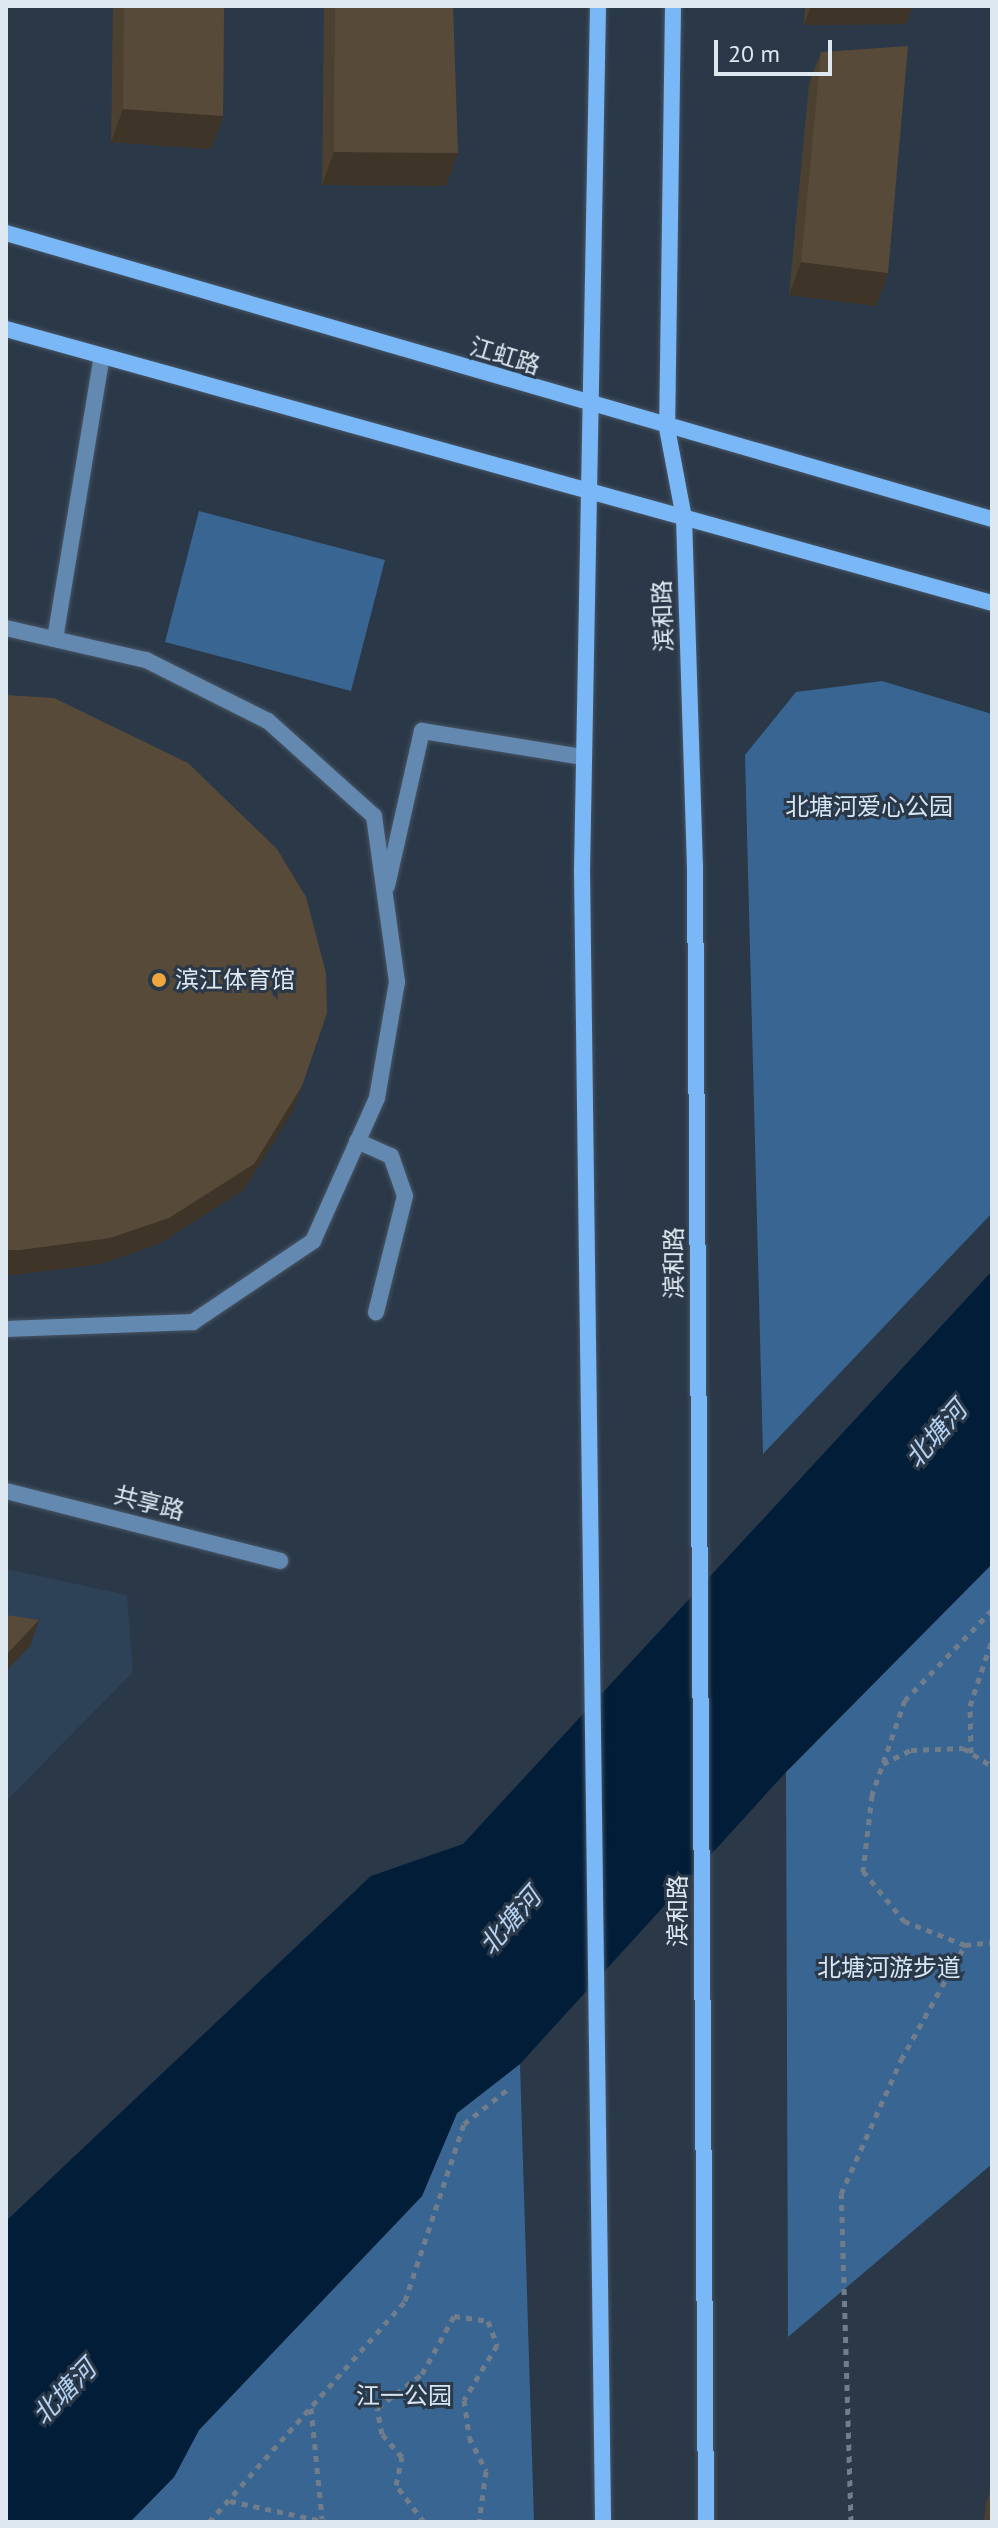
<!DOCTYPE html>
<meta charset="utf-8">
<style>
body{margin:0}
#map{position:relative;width:998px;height:2528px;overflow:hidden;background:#2a3848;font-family:"PT Sans","Noto Sans SC",sans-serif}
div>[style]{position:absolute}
.built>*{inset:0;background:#2e4257}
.green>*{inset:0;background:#386591}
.water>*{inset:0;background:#011d38}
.path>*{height:5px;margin-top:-2.5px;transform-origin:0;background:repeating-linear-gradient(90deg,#717d8a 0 6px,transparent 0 12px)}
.roads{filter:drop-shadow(0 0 2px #475463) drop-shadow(0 0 2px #475463)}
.service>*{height:16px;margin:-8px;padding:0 8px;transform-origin:8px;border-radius:8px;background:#6389b1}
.minor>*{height:16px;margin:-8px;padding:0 8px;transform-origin:8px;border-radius:8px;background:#6389b1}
.secondary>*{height:16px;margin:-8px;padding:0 8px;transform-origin:8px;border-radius:8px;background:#79b7f7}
.wall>*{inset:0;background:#4c4031}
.shaded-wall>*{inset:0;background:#3e3428}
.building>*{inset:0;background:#584a39}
.dots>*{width:22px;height:22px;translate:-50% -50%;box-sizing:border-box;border:4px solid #2a3848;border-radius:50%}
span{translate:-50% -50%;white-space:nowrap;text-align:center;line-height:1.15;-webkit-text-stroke:6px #2a3848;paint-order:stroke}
.street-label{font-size:24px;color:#dee8f1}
.park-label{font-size:24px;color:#d7e6f6}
.poi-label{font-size:24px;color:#dee8f1}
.left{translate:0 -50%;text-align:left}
.water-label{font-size:26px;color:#b5d2f2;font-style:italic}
.frame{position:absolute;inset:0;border:8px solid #dee8f1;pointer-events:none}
.scale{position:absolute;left:714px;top:40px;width:118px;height:36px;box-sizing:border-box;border:4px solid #dee8f1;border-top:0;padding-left:10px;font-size:24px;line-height:28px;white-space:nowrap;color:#dee8f1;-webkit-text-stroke:6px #2a3848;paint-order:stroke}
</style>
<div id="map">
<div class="built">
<div style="clip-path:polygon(6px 1569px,127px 1595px,133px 1672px,6px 1801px)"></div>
</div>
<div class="green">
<div style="clip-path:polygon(199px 511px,385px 560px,351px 691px,165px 642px)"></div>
<div style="clip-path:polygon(882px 681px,992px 714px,992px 1213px,763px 1454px,745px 755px,796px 692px)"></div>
<div style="clip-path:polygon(992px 1564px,992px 2164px,788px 2337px,786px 1772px)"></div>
<div style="clip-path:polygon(520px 2064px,534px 2522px,130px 2522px,174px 2477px,199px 2430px,422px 2196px,457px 2113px)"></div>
</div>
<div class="water">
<div style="clip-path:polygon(992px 1271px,992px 1564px,786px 1772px,520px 2064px,457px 2113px,422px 2196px,199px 2430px,174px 2477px,130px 2522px,6px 2522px,6px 2221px,371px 1876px,463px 1844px)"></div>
</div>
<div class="path">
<div style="left:992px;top:1610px;width:125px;rotate:134deg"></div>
<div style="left:905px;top:1700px;width:101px;rotate:109.2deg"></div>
<div style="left:872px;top:1795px;width:77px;rotate:96.8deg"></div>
<div style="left:863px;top:1871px;width:65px;rotate:50.6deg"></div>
<div style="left:904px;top:1921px;width:66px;rotate:21.5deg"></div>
<div style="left:965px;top:1945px;width:27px;rotate:-6deg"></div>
<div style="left:971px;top:1753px;width:47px;rotate:-91.2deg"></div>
<div style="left:970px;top:1706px;width:70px;rotate:-71.6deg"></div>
<div style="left:883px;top:1764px;width:31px;rotate:-27deg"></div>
<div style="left:911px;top:1750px;width:52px;rotate:-2.2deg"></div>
<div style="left:963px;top:1748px;width:34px;rotate:32deg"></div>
<div style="left:311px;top:2408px;width:111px;rotate:84.3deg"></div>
<div style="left:230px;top:2501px;width:99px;rotate:12.2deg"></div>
<div style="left:209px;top:2522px;width:295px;rotate:-48.4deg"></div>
<div style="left:405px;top:2301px;width:187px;rotate:-71.6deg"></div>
<div style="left:464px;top:2124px;width:56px;rotate:-38.5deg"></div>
<div style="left:424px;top:2522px;width:46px;rotate:-127.1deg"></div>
<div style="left:396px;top:2485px;width:29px;rotate:-78deg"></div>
<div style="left:402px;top:2457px;width:30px;rotate:-131deg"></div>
<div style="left:382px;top:2434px;width:26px;rotate:-101deg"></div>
<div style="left:377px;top:2408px;width:56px;rotate:-37.1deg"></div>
<div style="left:422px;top:2374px;width:66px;rotate:-61.1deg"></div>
<div style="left:454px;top:2316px;width:34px;rotate:8deg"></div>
<div style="left:488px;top:2321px;width:26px;rotate:69deg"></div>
<div style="left:497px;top:2345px;width:64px;rotate:121deg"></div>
<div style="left:464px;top:2400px;width:37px;rotate:82deg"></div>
<div style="left:469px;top:2437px;width:38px;rotate:63deg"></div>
<div style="left:486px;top:2471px;width:51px;rotate:97.8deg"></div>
<div style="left:851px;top:2522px;width:328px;rotate:-91.7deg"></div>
<div style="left:841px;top:2194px;width:147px;rotate:-65.9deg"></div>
<div style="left:901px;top:2060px;width:132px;rotate:-60.9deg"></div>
</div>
<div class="roads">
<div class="service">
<div style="left:6px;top:628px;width:144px;rotate:12.9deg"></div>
<div style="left:146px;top:660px;width:136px;rotate:26.6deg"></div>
<div style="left:268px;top:721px;width:142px;rotate:41.9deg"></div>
<div style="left:374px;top:816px;width:168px;rotate:82.1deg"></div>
<div style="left:397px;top:982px;width:118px;rotate:99.8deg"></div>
<div style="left:377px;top:1098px;width:157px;rotate:114.1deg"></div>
<div style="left:313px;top:1241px;width:145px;rotate:146deg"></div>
<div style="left:193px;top:1322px;width:187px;rotate:177.9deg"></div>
<div style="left:55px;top:639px;width:287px;rotate:-80.6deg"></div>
<div style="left:387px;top:886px;width:159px;rotate:-77.3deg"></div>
<div style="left:422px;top:731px;width:163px;rotate:9.2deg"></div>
<div style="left:357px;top:1141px;width:37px;rotate:24deg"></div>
<div style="left:391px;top:1156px;width:42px;rotate:70.7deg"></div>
<div style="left:405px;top:1196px;width:120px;rotate:104deg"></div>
</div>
<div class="minor">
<div style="left:6px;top:1491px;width:283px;rotate:14.3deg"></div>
</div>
<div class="secondary">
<div style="left:598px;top:6px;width:864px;rotate:91.06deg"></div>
<div style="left:582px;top:870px;width:1652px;rotate:89.27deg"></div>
<div style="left:673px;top:6px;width:422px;rotate:90.8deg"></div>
<div style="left:667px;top:428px;width:92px;rotate:79.3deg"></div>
<div style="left:684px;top:518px;width:348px;rotate:88.2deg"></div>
<div style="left:695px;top:866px;width:1656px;rotate:89.62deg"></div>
<div style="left:6px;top:233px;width:1027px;rotate:16.18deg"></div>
<div style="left:6px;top:329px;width:1023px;rotate:15.53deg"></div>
</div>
</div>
<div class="wall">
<div style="clip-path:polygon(113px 6px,224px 6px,223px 116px,211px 149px,111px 142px)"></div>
<div style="clip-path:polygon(324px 6px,453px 6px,446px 186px,322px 185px)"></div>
<div style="clip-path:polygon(805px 6px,913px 6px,906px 24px,804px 25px)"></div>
<div style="clip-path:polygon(821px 52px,888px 273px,876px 306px,789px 295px,809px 84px)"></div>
<div style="clip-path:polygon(992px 2487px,992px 2522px,984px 2522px,986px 2503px)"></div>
</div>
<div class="shaded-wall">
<div style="clip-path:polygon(811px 6px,913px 6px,906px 24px,804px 25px)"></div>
<div style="clip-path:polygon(123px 109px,223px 116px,211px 149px,111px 142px)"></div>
<div style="clip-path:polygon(334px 152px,458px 153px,446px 186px,322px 185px)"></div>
<div style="clip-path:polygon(801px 262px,888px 273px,876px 306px,789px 295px)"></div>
<div style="clip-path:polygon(302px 1086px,293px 1111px,244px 1190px,159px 1244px,101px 1264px,6px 1276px,6px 1250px)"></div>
<div style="clip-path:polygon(39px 1620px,30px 1646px,6px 1671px,6px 1655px)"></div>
</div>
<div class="building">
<div style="clip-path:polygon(124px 6px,224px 6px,223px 116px,123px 109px)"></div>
<div style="clip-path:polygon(335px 6px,453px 6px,458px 153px,334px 152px)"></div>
<div style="clip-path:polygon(908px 46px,888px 273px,801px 262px,821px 52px)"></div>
<div style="clip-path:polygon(6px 695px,54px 698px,188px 763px,277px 849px,306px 897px,326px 973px,327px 1013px,302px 1086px,254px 1164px,169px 1218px,110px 1238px,20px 1250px,6px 1250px)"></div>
<div style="clip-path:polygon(6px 1615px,39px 1620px,6px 1655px)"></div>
</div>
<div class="dots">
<div style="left:159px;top:980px;background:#f0a63f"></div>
</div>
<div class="street-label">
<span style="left:505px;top:356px;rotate:17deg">江虹路</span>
<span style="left:663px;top:616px;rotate:-92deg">滨和路</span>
<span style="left:674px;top:1263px;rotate:-90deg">滨和路</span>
<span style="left:149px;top:1503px;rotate:14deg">共享路</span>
<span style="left:678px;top:1911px;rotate:-90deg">滨和路</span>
</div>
<div class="park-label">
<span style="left:869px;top:807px">北塘河爱心公园</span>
<span style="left:889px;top:1968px">北塘河游步道</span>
<span style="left:404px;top:2396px">江一公园</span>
</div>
<div class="poi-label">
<span class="left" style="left:175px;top:980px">滨江体育馆</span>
</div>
<div class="water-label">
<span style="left:936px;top:1434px;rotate:-49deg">北塘河</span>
<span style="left:510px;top:1921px;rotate:-49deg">北塘河</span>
<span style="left:64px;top:2392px;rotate:-46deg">北塘河</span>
</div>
<div class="frame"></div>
<div class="scale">20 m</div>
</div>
